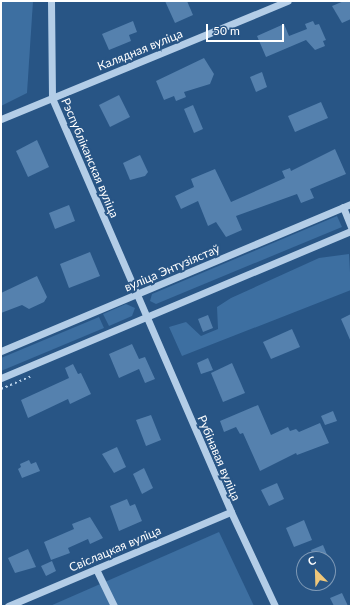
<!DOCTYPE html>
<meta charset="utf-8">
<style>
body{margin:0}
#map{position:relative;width:352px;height:607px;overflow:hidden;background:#285585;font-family:Lato,sans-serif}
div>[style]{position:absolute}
.green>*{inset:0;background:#3d6fa1}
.building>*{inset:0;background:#5581ae}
.path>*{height:2px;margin-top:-1px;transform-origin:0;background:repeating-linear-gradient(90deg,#b3cde7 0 2px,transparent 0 5px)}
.minor>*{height:7px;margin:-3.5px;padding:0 3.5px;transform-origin:3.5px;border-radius:3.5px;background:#b3cde7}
span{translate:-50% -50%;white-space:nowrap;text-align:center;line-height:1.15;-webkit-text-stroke:4px #285585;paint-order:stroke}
.street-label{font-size:12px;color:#fff}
.frame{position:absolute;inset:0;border:2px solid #fff;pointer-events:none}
.north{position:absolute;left:296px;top:551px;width:40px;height:40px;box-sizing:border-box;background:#285585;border:1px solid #7e99b6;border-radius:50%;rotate:337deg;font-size:11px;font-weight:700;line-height:16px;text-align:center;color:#fff}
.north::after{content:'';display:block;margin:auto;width:14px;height:18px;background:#efc77a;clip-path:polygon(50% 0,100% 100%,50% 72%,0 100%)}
.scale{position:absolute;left:206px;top:24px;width:78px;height:18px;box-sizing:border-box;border:2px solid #fff;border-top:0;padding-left:5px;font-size:12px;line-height:14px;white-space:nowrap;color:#fff;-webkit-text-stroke:3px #285585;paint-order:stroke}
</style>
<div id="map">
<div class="green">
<div style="clip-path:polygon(1px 1px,33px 1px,27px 93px,1px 106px)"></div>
<div style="clip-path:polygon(337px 216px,342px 227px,156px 304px,150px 301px,152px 294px)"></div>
<div style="clip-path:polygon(349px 254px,351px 290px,182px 356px,169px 327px,186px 322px,201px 336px,218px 329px,217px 307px,231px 298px,319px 258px)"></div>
<div style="clip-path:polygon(126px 304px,135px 308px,132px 316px,109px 326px,103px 314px)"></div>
<div style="clip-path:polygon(99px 317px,104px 328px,1px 371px,1px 358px)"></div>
<div style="clip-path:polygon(219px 532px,254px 606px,50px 606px)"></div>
</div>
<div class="building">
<div style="clip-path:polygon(165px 1px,187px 1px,193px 15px,175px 23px)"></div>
<div style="clip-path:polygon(344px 1px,351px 1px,351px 19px,342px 23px,332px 6px)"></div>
<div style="clip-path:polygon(133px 21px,137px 32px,129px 35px,131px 41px,109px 50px,102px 34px)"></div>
<div style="clip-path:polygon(313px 21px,315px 25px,319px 24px,326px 40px,323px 41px,325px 46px,315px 50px,306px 40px,266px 57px,257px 36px,284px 24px,289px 36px,307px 29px,305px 24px)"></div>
<div style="clip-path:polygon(204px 58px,214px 74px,210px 84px,184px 92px,186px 97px,176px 101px,174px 96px,164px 100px,156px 81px)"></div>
<div style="clip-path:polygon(262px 72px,267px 87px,256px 92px,250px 77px)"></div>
<div style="clip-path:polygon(119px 95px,130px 117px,110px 127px,99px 105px)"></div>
<div style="clip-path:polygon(321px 102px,328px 118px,295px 132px,288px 116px)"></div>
<div style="clip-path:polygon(193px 105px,203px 129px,194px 133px,184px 109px)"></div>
<div style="clip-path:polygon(37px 140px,49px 167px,28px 177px,16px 151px)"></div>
<div style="clip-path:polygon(335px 149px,346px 174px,310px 189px,314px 198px,301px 203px,297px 194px,236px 216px,242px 230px,226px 237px,216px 222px,208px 226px,198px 201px,181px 209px,175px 196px,194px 187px,191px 179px,215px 169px,231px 202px,285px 178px,282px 171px,290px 168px,291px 171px)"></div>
<div style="clip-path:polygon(140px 155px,148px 172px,145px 176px,130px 180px,123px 163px)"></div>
<div style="clip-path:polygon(69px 205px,75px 221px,55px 229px,49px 213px)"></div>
<div style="clip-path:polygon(90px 252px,100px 276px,69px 288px,60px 264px)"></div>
<div style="clip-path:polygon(37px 276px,47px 297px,44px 302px,29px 309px,22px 305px,1px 313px,1px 293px)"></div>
<div style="clip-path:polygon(351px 314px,351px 342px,341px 319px)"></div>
<div style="clip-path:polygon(208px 315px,213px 328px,203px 332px,198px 319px)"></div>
<div style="clip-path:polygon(292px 329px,300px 347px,271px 359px,263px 342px)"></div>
<div style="clip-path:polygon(132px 344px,139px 359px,145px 357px,155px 379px,145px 383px,139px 369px,119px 378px,109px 354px)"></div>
<div style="clip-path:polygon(208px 358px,213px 370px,201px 374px,197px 363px)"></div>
<div style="clip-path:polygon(232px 363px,245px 393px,223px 402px,211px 373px)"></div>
<div style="clip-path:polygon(73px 364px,78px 374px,81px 373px,91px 394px,70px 404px,68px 399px,28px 418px,21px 400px,69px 378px,65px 368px)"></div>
<div style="clip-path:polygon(258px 405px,271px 435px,288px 427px,290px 431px,296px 429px,299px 432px,320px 423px,329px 443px,297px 455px,296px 453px,260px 471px,243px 433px,240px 434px,236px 427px,224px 432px,220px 421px)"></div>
<div style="clip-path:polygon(333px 411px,337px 421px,325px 425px,321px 416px)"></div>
<div style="clip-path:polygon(151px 415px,161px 440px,146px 446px,136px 420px)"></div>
<div style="clip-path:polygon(117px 447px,126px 467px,114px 473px,102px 454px)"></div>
<div style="clip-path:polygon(29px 460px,31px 464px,36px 462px,40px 471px,22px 478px,18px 469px,21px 467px,20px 464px)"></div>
<div style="clip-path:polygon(144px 468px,153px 488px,142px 494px,133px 474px)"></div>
<div style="clip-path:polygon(277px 483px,284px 499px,269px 506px,261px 490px)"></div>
<div style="clip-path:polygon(127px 499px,130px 506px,135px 504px,142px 521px,119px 531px,110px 506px)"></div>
<div style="clip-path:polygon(90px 517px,103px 538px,90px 544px,88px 539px,68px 548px,70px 553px,51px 560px,44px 542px,74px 529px,72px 524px)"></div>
<div style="clip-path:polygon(304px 520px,312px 540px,294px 547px,286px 528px)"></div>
<div style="clip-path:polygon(323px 545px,328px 557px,314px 559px,311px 550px)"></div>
<div style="clip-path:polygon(28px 549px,36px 567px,15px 573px,8px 558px)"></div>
<div style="clip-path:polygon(52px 561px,56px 571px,46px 576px,41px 566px)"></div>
<div style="clip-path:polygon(342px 593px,348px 606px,334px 606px,330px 598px)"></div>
</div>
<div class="path">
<div style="left:1px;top:389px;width:33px;rotate:-23deg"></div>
</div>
<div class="minor">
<div style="left:51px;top:1px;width:97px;rotate:89.4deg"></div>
<div style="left:52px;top:98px;width:451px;rotate:66.6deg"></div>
<div style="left:231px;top:512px;width:104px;rotate:64.9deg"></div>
<div style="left:1px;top:119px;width:310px;rotate:-22.4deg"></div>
<div style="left:343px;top:207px;width:22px;rotate:68deg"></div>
<div style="left:1px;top:351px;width:380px;rotate:-22.8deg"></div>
<div style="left:1px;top:378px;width:380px;rotate:-22.8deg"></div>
<div style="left:96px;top:569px;width:41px;rotate:64.1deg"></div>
<div style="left:8px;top:606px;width:242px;rotate:-22.9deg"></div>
</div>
<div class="street-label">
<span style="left:140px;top:50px;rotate:-22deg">Калядная вуліца</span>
<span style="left:90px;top:158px;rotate:67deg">Рэспубліканская вуліца</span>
<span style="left:172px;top:268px;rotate:-23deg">вуліца Энтузіястаў</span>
<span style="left:219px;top:458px;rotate:67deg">Рубінавая вуліца</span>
<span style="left:115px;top:549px;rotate:-23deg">Свіслацкая вуліца</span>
</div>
<div class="frame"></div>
<div class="north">С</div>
<div class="scale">50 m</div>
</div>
